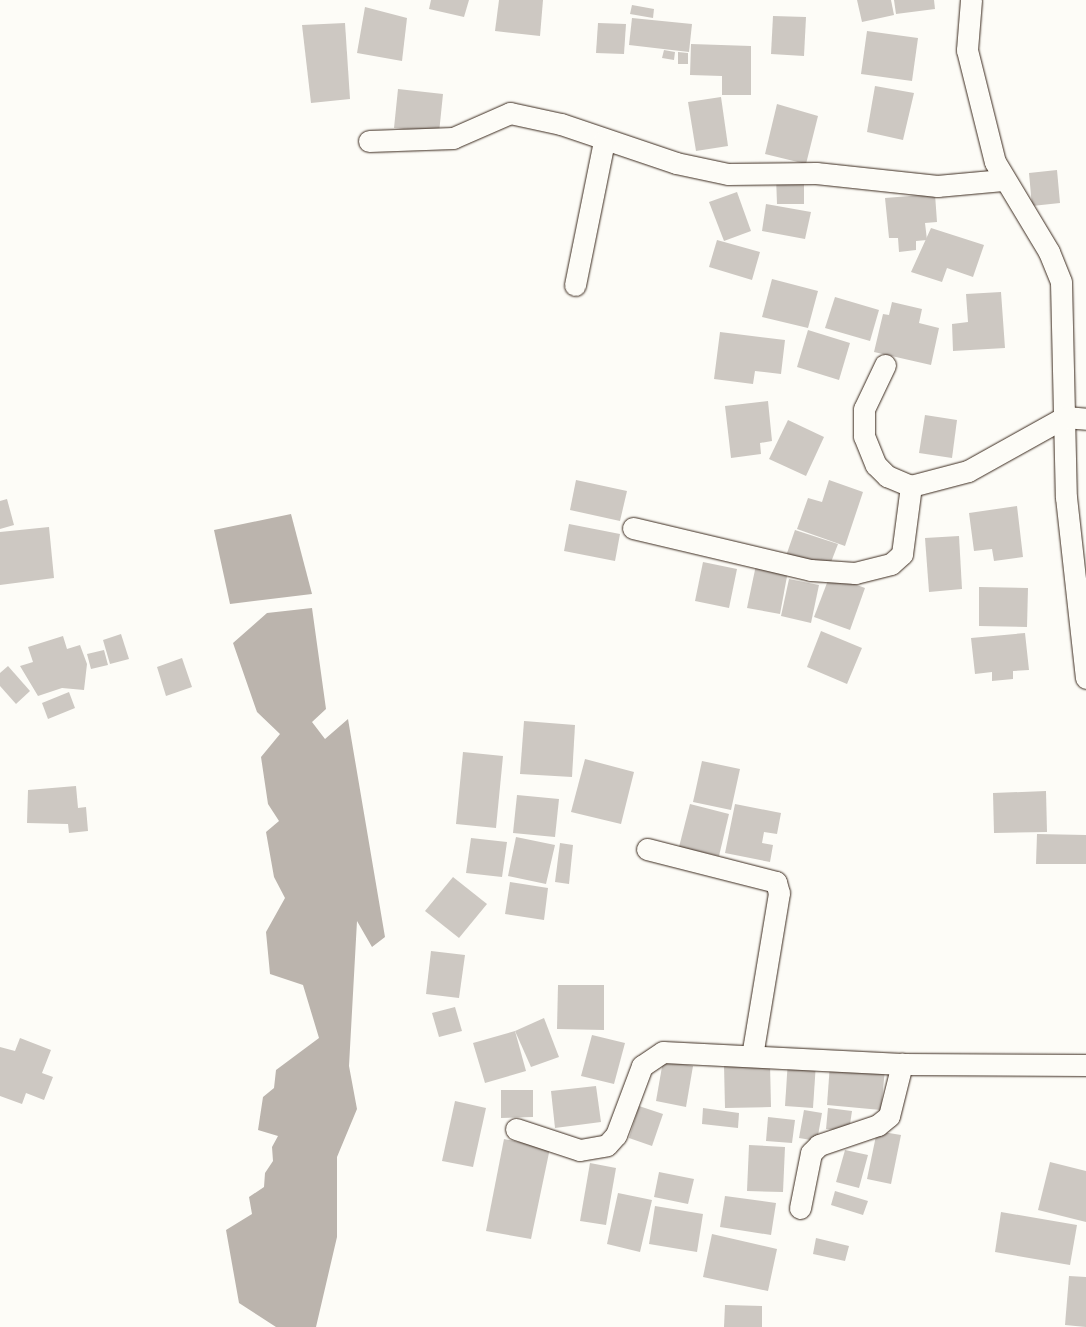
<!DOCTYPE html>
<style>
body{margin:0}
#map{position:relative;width:1086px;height:1327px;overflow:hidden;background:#fdfcf7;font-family:"Playpen Sans",sans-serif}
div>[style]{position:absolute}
.water>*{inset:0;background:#bbb4ad}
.building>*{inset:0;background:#cdc8c2}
.roads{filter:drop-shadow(0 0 1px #3b2a1e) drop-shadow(0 0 1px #3b2a1e)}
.street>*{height:21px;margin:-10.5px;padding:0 10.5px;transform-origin:10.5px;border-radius:10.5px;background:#fdfcf7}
span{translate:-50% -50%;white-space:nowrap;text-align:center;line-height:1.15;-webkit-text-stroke:4px #fdfcf7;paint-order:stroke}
</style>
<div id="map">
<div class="water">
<div style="clip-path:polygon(291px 514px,312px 594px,230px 604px,214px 530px)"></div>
<div style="clip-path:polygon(312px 608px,326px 709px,312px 722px,325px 739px,348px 719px,385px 937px,372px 947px,357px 921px,349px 1066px,357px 1109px,337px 1157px,337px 1237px,316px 1327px,276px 1327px,239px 1303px,226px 1230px,252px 1214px,249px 1197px,264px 1187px,265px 1173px,273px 1161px,272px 1147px,278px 1136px,258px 1130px,263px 1097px,274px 1088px,276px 1070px,319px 1038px,303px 985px,270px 974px,266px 932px,285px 898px,274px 877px,266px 832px,279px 821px,268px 804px,261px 757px,280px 734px,257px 712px,233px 643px,267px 613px)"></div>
</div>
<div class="building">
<div style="clip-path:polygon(431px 0,469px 0,464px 17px,429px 9px)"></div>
<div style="clip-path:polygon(499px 0,543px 0,540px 36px,495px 31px)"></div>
<div style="clip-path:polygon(857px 0,891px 0,894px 15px,862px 22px)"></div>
<div style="clip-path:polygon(894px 0,934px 0,935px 9px,896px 14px)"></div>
<div style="clip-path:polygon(632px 5px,654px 9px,653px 18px,630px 14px)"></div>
<div style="clip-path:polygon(365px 7px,407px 18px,402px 61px,357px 53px)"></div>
<div style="clip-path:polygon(773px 16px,806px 17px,804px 56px,771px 54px)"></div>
<div style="clip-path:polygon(632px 18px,692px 24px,689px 52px,629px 45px)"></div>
<div style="clip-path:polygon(345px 23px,350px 99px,311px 103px,302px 25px)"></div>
<div style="clip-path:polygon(598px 23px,626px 24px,624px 54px,596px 53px)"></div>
<div style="clip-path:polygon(867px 31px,918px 38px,912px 81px,861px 74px)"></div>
<div style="clip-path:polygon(691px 44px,751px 46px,751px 95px,722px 95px,722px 76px,690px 75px)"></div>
<div style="clip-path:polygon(664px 50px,675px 52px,674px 60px,662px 58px)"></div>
<div style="clip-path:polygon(678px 52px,688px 53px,688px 64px,678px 64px)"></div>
<div style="clip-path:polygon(875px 86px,914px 93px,903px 140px,867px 132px)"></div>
<div style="clip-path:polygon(398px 89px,443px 94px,439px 133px,394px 128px)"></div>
<div style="clip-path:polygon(721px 97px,728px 146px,696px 151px,688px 102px)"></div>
<div style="clip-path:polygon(777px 104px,818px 116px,806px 164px,765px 154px)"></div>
<div style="clip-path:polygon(1057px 170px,1060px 203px,1032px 206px,1029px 173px)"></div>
<div style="clip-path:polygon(804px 175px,804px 204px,777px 204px,776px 176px)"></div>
<div style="clip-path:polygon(737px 192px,751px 231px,724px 241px,709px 202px)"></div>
<div style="clip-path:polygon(935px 194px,937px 222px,925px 223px,927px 240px,916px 241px,916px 250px,899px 252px,898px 238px,889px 238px,885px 198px)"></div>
<div style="clip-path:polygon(766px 204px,811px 212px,805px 239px,762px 231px)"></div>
<div style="clip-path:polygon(931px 228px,984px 245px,973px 277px,947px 268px,942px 282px,911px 272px)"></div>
<div style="clip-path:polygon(717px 240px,760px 252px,752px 280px,709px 267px)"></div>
<div style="clip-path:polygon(772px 279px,818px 291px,808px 328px,762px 317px)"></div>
<div style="clip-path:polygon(1001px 292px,1005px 348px,953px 351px,952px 324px,968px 322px,966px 294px)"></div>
<div style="clip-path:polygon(835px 297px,879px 310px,870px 341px,825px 328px)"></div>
<div style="clip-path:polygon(892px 302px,922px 309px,919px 323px,939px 328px,931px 365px,874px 352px,883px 314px,889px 315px)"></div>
<div style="clip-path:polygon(808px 330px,850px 343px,839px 380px,797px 367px)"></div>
<div style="clip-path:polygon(720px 332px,785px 340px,781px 374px,755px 371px,753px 384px,714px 379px)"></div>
<div style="clip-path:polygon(768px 401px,772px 441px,760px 443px,761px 454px,731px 458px,725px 406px)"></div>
<div style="clip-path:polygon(925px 415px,957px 420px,952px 458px,919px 453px)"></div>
<div style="clip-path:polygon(788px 420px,824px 437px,806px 476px,769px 459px)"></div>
<div style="clip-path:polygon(576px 480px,627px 491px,620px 521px,570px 510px)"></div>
<div style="clip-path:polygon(829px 480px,863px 492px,845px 546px,797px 529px,808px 498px,822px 502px)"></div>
<div style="clip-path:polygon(7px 499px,14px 525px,0 529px,0 501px)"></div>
<div style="clip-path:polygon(1017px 506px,1023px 557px,994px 561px,992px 549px,974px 551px,969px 513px)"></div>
<div style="clip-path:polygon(569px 524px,620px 534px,615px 561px,564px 551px)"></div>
<div style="clip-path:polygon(49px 527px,54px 578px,0 585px,0 532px)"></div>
<div style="clip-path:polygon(795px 530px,838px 544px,828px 570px,786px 556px)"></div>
<div style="clip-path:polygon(959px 536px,962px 589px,929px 592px,925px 538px)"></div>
<div style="clip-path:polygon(703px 562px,737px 569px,729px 608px,695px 601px)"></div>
<div style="clip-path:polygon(756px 565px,788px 571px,780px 614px,747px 608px)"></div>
<div style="clip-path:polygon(830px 575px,865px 588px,850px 630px,814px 617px)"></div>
<div style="clip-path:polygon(789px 579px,819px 585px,811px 623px,781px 616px)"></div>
<div style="clip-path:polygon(979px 587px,1028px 588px,1027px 627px,979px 626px)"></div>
<div style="clip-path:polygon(821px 631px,862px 648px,847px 684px,807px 667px)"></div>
<div style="clip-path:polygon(1025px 633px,1029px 670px,1013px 671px,1013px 679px,992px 681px,992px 672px,975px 674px,971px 638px)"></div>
<div style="clip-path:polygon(121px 634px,129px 659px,110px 664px,103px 640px)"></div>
<div style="clip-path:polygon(63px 636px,67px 649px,80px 645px,87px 664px,84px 690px,62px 688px,38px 696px,20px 666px,33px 662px,28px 647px)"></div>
<div style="clip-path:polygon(104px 650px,108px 665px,91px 669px,87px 654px)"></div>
<div style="clip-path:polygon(182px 658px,192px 687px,166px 696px,157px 667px)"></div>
<div style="clip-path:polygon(8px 666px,30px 691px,16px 704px,0 686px,0 673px)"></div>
<div style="clip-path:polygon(69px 692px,75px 708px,48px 719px,42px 703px)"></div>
<div style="clip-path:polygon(524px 721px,575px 725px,572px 777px,520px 774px)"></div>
<div style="clip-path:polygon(463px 752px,503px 756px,496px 828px,456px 824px)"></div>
<div style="clip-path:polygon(585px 759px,634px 772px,621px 824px,571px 812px)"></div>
<div style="clip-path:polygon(702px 761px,740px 769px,731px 810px,693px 802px)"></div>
<div style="clip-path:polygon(76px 786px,78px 808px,86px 807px,88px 831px,69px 833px,68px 824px,27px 823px,28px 790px)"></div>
<div style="clip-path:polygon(1046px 791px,1047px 832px,994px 833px,993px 793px)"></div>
<div style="clip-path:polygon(517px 795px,559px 799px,555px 837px,513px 833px)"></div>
<div style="clip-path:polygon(690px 804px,729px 814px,719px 856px,679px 847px)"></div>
<div style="clip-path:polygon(735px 804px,781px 813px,777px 834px,764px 832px,762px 843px,773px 845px,770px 862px,725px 853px)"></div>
<div style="clip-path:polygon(1037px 834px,1086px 835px,1086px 864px,1036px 864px)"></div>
<div style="clip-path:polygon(516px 837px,555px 845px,546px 884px,508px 876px)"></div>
<div style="clip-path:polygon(471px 838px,507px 842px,502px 877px,466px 873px)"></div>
<div style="clip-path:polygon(560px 843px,573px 845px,569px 884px,555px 882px)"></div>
<div style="clip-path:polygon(453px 877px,487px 904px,459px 938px,425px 911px)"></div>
<div style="clip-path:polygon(510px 882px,548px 888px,544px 920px,505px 914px)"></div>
<div style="clip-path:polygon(431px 951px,465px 955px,459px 998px,426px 994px)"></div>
<div style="clip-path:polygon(558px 985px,604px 985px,604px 1030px,557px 1029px)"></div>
<div style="clip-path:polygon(455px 1007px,462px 1031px,439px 1037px,432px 1013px)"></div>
<div style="clip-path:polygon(544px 1018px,559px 1057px,531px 1067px,515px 1031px)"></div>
<div style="clip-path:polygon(515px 1031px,526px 1071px,485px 1083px,473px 1043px)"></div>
<div style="clip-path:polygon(592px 1035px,625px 1043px,614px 1084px,581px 1076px)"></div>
<div style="clip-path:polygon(20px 1038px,51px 1050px,42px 1073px,53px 1077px,44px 1100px,26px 1093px,22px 1104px,0 1096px,0 1047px,15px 1051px)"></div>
<div style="clip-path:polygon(788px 1060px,816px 1063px,813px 1108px,785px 1106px)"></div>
<div style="clip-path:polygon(663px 1061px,693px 1066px,686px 1107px,656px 1101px)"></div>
<div style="clip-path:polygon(770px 1064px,771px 1107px,725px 1108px,724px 1065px)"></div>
<div style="clip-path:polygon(830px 1064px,885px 1069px,881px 1110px,827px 1105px)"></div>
<div style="clip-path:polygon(596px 1086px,601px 1122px,555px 1128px,551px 1091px)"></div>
<div style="clip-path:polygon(501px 1090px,533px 1090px,533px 1117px,501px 1118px)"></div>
<div style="clip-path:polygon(455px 1101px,486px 1108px,473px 1167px,442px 1161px)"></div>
<div style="clip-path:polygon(639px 1106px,663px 1114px,652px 1146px,629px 1138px)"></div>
<div style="clip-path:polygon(703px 1108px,739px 1113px,738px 1128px,702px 1124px)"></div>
<div style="clip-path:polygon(828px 1108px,852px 1111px,849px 1131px,826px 1129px)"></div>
<div style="clip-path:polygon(804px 1110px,822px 1113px,817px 1141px,799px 1138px)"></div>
<div style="clip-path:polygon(768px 1117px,795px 1120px,792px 1143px,766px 1141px)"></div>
<div style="clip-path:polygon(877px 1131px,901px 1135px,891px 1184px,867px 1179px)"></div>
<div style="clip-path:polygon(504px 1139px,550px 1148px,531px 1239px,486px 1231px)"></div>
<div style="clip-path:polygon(749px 1145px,785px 1147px,783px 1192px,747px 1191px)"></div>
<div style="clip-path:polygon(845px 1150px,868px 1155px,859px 1188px,836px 1182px)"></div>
<div style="clip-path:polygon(1050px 1162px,1086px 1171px,1086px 1222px,1038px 1210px)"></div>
<div style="clip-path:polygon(590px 1163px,616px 1168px,606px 1225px,580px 1221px)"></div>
<div style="clip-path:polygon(659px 1172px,694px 1179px,688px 1204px,654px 1197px)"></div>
<div style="clip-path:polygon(835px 1191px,868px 1201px,863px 1215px,831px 1205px)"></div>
<div style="clip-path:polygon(618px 1193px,652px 1200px,640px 1252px,607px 1244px)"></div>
<div style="clip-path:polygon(725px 1196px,776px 1203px,771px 1235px,720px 1227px)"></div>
<div style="clip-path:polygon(655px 1206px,703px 1214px,697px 1252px,649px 1244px)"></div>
<div style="clip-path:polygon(1001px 1212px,1077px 1225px,1070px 1265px,995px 1252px)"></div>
<div style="clip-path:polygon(712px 1234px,777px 1249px,768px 1291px,703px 1277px)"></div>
<div style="clip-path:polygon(816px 1238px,849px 1246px,845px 1261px,813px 1254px)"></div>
<div style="clip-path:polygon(1069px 1276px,1086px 1277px,1086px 1327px,1065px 1325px)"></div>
<div style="clip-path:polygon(725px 1305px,762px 1306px,762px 1327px,724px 1327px)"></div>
</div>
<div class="roads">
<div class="street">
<div style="left:971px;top:0;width:50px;rotate:94.6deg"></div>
<div style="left:967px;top:50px;width:115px;rotate:76deg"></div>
<div style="left:995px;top:162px;width:105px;rotate:59deg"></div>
<div style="left:1049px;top:252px;width:32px;rotate:68deg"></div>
<div style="left:1061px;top:282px;width:215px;rotate:88.7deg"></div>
<div style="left:1066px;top:497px;width:182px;rotate:83.7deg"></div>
<div style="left:369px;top:141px;width:84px;rotate:-2deg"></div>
<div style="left:453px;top:138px;width:62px;rotate:-23.7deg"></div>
<div style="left:510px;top:113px;width:52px;rotate:12.2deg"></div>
<div style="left:561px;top:124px;width:121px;rotate:18.7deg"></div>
<div style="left:676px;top:163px;width:53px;rotate:11.9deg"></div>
<div style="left:728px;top:174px;width:88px;rotate:-0.7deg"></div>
<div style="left:816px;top:173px;width:122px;rotate:6.1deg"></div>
<div style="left:937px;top:186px;width:66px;rotate:-5.2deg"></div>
<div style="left:575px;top:285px;width:147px;rotate:-78.6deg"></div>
<div style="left:885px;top:365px;width:49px;rotate:115.5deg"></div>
<div style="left:864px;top:409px;width:27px;rotate:90deg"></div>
<div style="left:864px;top:436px;width:31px;rotate:68deg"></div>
<div style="left:876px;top:465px;width:16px;rotate:45deg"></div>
<div style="left:887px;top:476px;width:26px;rotate:23deg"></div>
<div style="left:911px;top:486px;width:59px;rotate:-14.7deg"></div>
<div style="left:968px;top:471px;width:111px;rotate:-29.1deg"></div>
<div style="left:1065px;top:417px;width:21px;rotate:5deg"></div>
<div style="left:633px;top:528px;width:183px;rotate:13.3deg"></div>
<div style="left:811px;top:570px;width:44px;rotate:3.9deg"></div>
<div style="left:855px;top:573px;width:37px;rotate:-14deg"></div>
<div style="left:891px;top:564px;width:15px;rotate:-42deg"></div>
<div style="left:902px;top:554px;width:69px;rotate:-82.5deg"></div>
<div style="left:647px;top:849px;width:133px;rotate:14.3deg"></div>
<div style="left:776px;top:882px;width:11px;rotate:75deg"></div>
<div style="left:779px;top:893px;width:165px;rotate:99.4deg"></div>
<div style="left:516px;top:1129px;width:67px;rotate:18.2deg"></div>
<div style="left:580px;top:1150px;width:27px;rotate:-10deg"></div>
<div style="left:607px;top:1145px;width:13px;rotate:-48deg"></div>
<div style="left:616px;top:1135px;width:74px;rotate:-69.4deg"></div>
<div style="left:642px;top:1066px;width:25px;rotate:-34deg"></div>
<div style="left:663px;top:1052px;width:239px;rotate:2.9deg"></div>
<div style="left:902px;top:1064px;width:184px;rotate:0.3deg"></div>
<div style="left:800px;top:1208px;width:56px;rotate:-78.7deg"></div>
<div style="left:811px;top:1153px;width:11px;rotate:-45deg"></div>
<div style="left:819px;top:1145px;width:62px;rotate:-18.7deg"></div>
<div style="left:878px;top:1125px;width:14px;rotate:-39deg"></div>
<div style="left:889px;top:1116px;width:54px;rotate:-76deg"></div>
</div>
</div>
</div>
